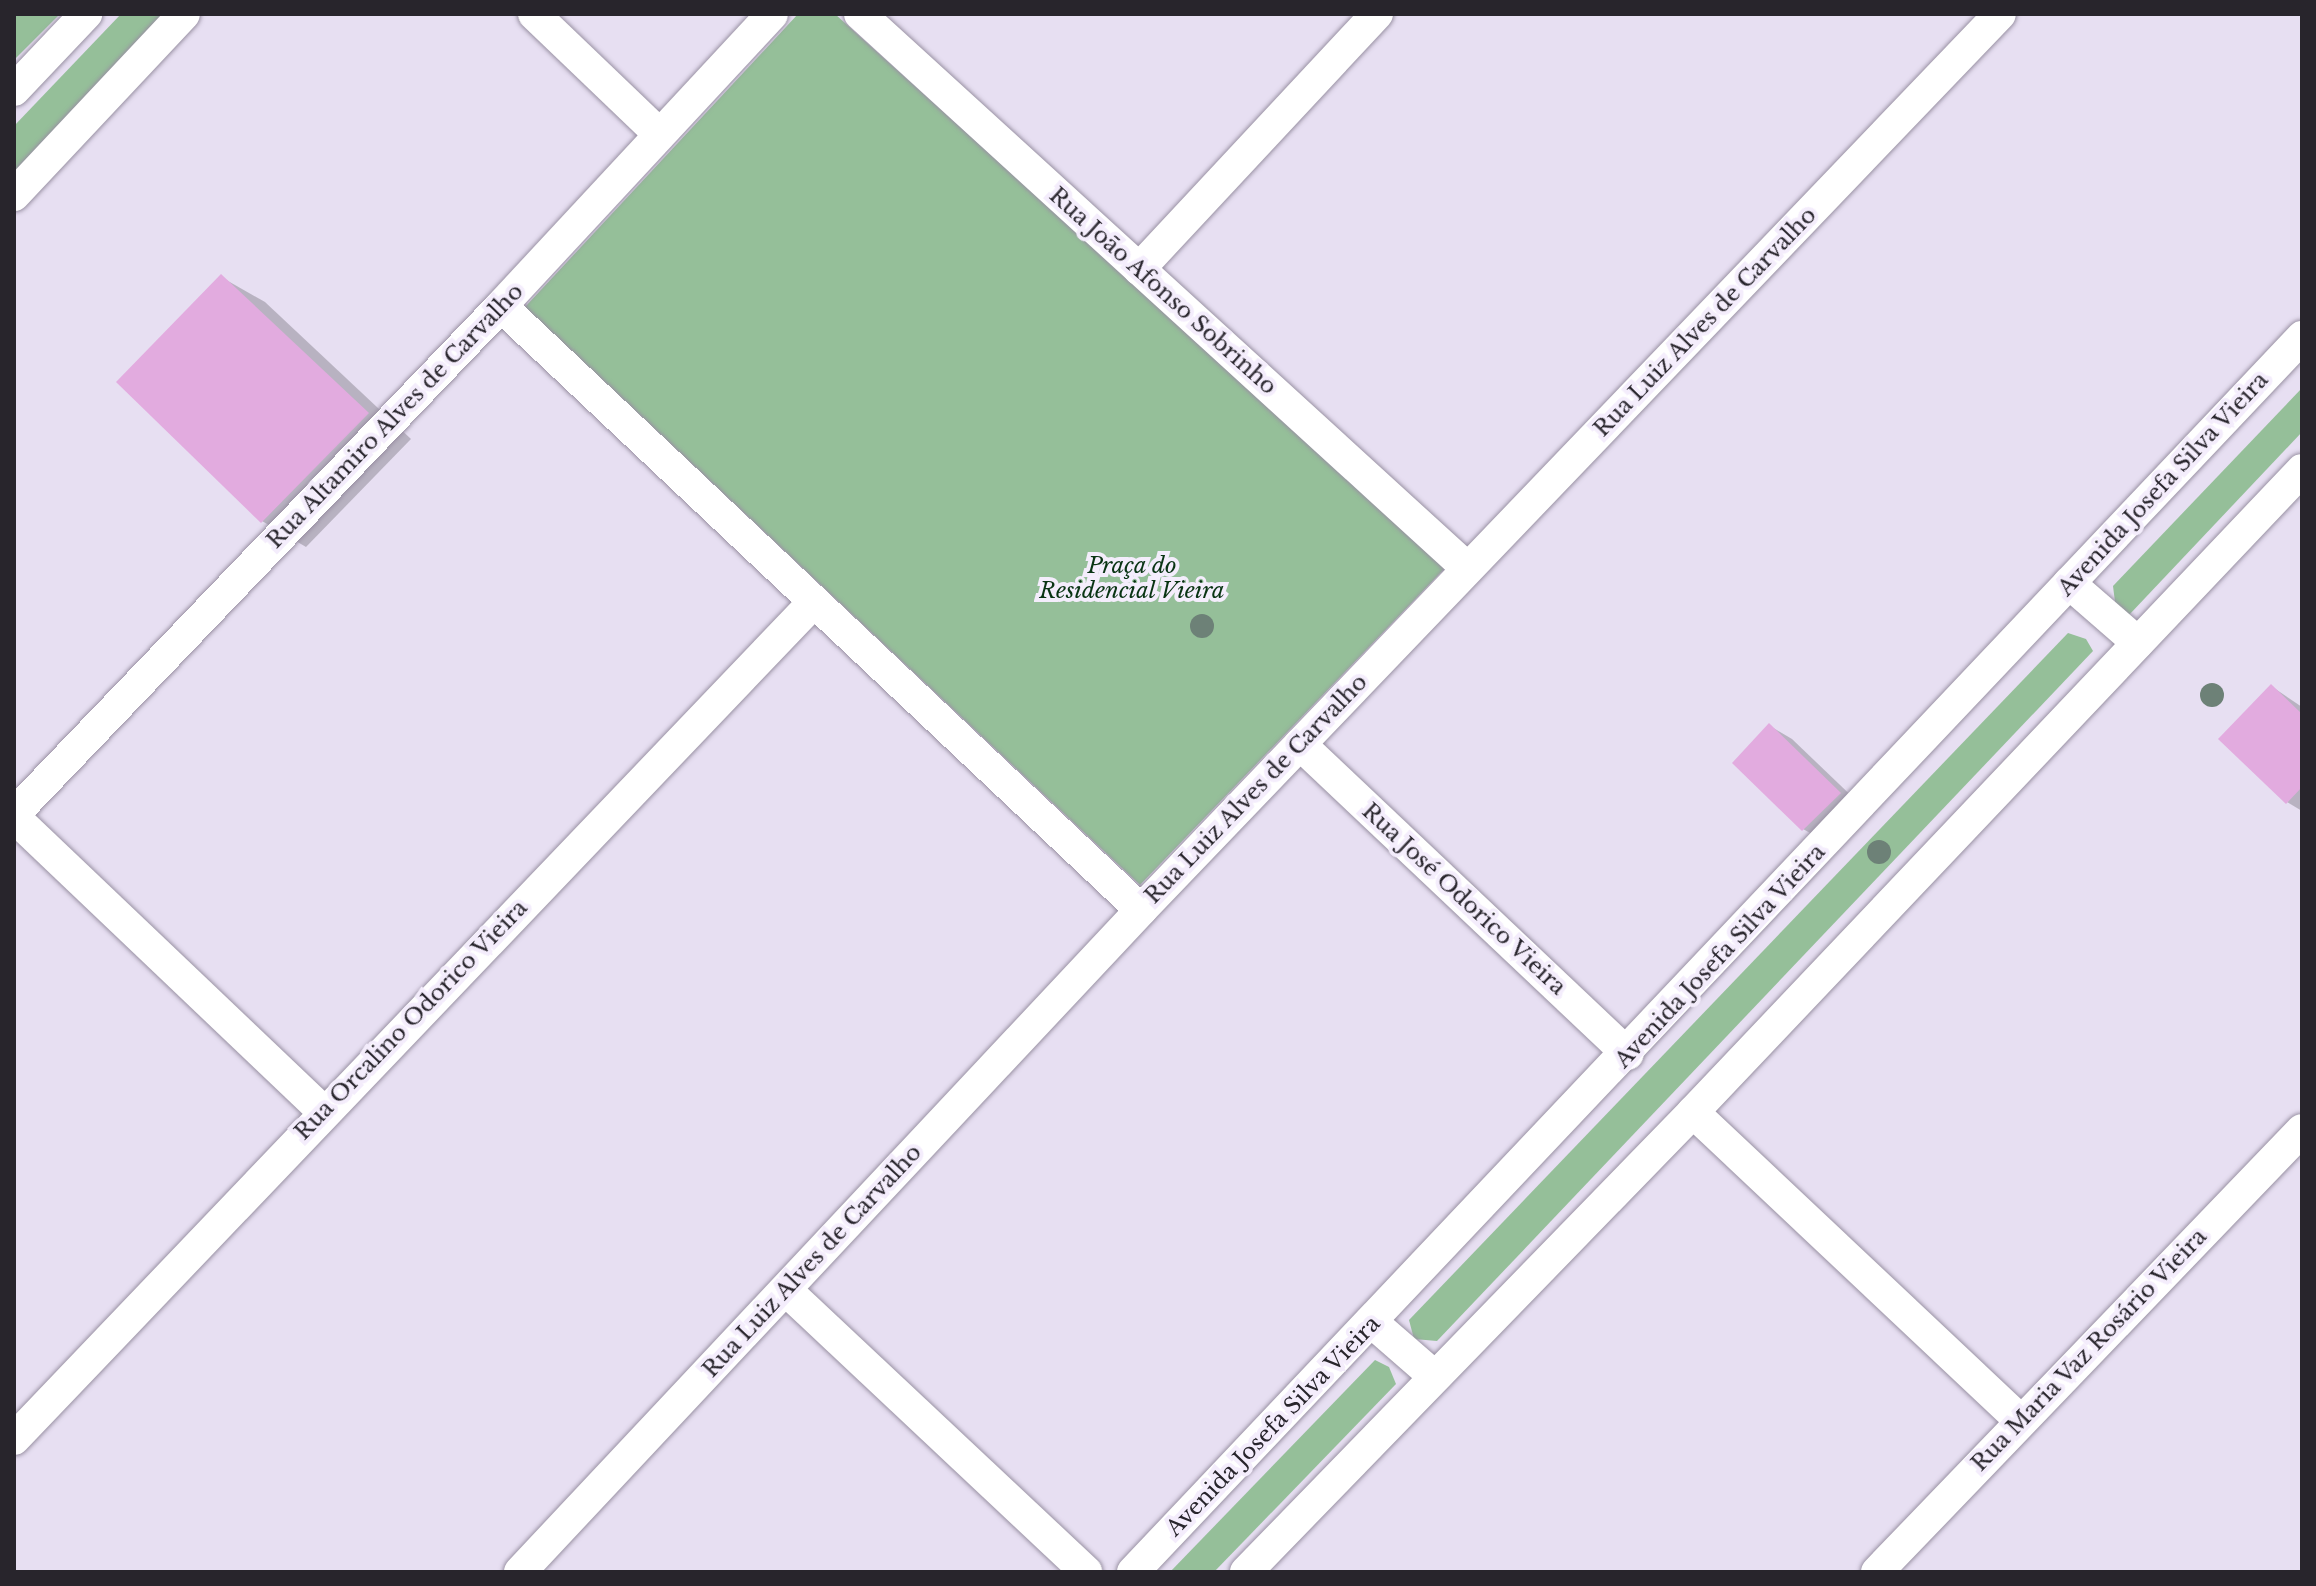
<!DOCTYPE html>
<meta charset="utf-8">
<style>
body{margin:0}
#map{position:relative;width:2316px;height:1586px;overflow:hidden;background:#e7dff2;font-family:"Libre Baskerville",serif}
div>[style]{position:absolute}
.green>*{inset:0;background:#95bf99}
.shadow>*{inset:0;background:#0003}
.building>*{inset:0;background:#e2abdf}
.roads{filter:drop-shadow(0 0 2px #9991a3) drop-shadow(0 0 2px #9991a3)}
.minor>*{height:32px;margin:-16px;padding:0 16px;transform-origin:16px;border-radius:16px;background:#fff}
.trees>*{width:24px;height:24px;margin:-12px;border-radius:50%;background:#6d8177}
span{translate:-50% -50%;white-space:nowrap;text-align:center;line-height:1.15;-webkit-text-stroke:8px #f4edfc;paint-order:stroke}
.street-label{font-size:22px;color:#28252c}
.park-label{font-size:22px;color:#093413;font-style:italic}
.frame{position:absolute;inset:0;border:16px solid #28252c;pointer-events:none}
</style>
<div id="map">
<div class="green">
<div style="clip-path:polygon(14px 14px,60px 14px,14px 60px)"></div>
<div style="clip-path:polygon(121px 14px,169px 14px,14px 178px,14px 126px)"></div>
<div style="clip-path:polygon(798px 14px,835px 14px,1447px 566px,1140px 885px,525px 307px)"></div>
<div style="clip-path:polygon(2302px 388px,2302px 432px,2129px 615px,2115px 602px,2113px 586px)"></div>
<div style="clip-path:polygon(2068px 633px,2086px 639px,2093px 651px,1437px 1341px,1414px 1339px,1409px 1320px)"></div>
<div style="clip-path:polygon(1375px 1360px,1389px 1367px,1396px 1384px,1214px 1572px,1170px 1572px)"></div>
</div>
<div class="shadow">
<div style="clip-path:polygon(221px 277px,265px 302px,411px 439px,306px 547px,262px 521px)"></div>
<div style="clip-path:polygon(2271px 686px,2302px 707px,2302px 811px,2287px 802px)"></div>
<div style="clip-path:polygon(1770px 726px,1792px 739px,1862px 806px,1826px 842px,1803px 829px)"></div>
</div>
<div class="building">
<div style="clip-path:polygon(221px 274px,369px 413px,261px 523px,116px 382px)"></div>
<div style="clip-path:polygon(2271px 684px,2302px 714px,2302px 787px,2286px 804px,2218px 739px)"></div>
<div style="clip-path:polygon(1769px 723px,1841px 793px,1802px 831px,1732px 763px)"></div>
</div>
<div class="roads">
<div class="minor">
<div style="left:534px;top:14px;width:173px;rotate:43.8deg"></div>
<div style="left:860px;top:14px;width:822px;rotate:42.39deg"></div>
<div style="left:14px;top:90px;width:105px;rotate:-46.5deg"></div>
<div style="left:14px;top:195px;width:248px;rotate:-46.8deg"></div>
<div style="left:1139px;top:269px;width:349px;rotate:-47deg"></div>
<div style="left:501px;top:306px;width:880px;rotate:43.34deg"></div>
<div style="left:2069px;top:583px;width:91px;rotate:41deg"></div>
<div style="left:1300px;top:744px;width:451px;rotate:43.4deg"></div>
<div style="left:14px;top:814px;width:704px;rotate:-46.21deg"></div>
<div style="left:501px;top:306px;width:398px;rotate:-47.1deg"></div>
<div style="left:14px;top:817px;width:427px;rotate:43.6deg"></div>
<div style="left:1693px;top:1112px;width:449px;rotate:43.3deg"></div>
<div style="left:786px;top:1290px;width:412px;rotate:43.2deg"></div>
<div style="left:1373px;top:1323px;width:81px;rotate:41deg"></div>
<div style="left:14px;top:1439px;width:1155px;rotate:-46.3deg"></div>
<div style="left:520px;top:1572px;width:908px;rotate:-46.83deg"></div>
<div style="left:1141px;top:910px;width:1241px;rotate:-46.21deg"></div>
<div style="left:1133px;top:1572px;width:1701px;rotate:-46.57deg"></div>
<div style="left:1246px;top:1572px;width:641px;rotate:-45.82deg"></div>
<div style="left:1693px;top:1112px;width:885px;rotate:-46.51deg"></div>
<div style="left:1877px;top:1572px;width:613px;rotate:-46.12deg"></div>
</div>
</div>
<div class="trees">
<div style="left:1202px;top:626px"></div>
<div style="left:2212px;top:695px"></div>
<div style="left:1879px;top:852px"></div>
</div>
<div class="street-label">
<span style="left:1163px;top:291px;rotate:42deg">Rua João Afonso Sobrinho</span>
<span style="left:1705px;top:322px;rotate:-46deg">Rua Luiz Alves de Carvalho</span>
<span style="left:395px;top:416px;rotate:-46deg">Rua Altamiro Alves de Carvalho</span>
<span style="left:2163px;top:484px;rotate:-47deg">Avenida Josefa Silva Vieira</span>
<span style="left:1256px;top:789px;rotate:-46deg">Rua Luiz Alves de Carvalho</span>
<span style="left:1464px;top:899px;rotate:43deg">Rua José Odorico Vieira</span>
<span style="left:1720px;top:956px;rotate:-47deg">Avenida Josefa Silva Vieira</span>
<span style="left:411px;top:1020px;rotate:-46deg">Rua Orcalino Odorico Vieira</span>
<span style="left:812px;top:1261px;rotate:-47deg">Rua Luiz Alves de Carvalho</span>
<span style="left:2089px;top:1350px;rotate:-46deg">Rua Maria Vaz Rosário Vieira</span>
<span style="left:1273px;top:1426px;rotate:-46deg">Avenida Josefa Silva Vieira</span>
</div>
<div class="park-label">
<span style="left:1132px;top:578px">Praça do<br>Residencial Vieira</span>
</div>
<div class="frame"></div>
</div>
